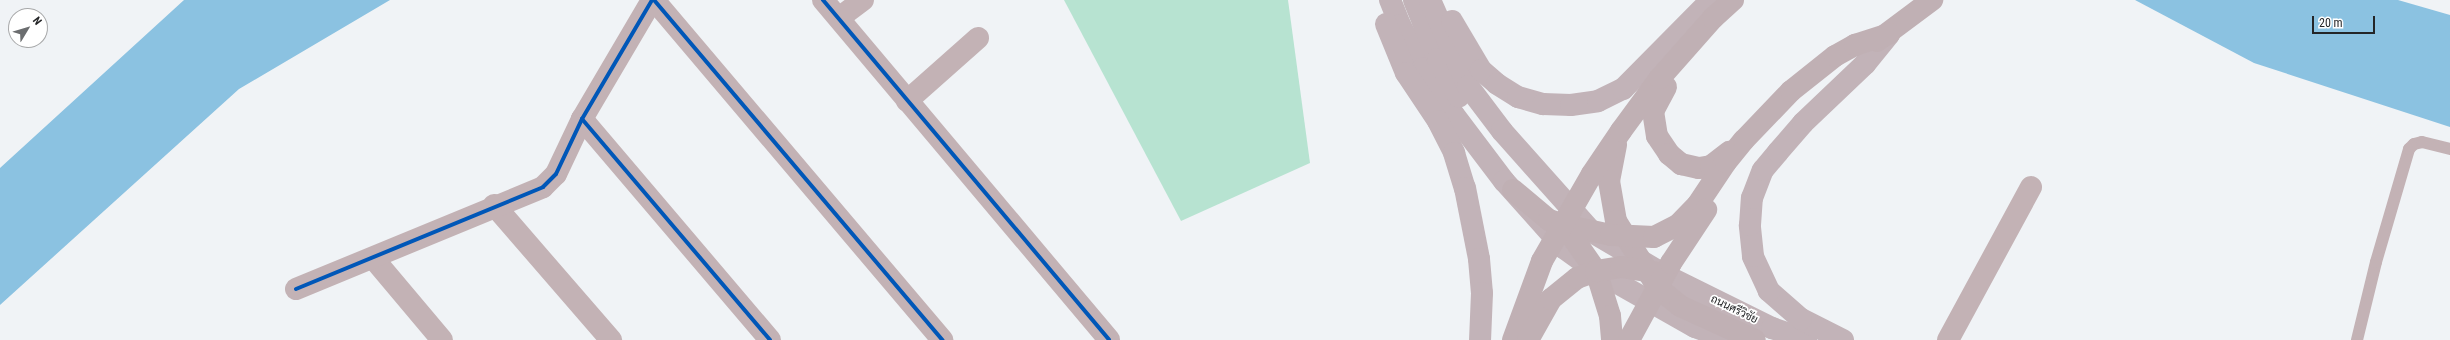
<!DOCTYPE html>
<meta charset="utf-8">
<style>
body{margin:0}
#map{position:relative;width:2450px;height:340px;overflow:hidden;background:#f0f3f6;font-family:"Roboto Condensed",Sarabun,sans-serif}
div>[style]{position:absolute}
.green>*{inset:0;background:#b7e3d1}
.water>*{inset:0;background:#8bc2e1}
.service>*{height:12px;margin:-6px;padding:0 6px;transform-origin:6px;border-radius:6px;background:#c3b2b5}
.minor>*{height:22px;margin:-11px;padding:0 11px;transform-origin:11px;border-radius:11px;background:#c3b2b5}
.primary>*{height:22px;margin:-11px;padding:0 11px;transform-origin:11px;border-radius:11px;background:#c2b3b8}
.trunk>*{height:22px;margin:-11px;padding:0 11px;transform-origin:11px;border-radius:11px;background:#c0b0b4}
.cycleway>*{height:4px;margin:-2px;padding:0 2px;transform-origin:2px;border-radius:2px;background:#0057b8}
span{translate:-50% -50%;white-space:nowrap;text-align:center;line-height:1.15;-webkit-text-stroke:3.5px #fff;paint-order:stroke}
.street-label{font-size:11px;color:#242527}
.north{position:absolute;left:8px;top:8px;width:40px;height:40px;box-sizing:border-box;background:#fff;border:1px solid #a7a8a9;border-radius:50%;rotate:52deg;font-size:11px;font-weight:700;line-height:16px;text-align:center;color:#242527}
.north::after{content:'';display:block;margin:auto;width:14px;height:18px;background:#6b6d6f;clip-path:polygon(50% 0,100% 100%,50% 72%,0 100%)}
.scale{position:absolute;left:2312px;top:16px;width:63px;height:18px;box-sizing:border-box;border:2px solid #242527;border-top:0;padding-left:5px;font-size:12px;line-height:14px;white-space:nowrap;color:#242527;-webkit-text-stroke:3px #fff;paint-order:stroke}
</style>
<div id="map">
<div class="green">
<div style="clip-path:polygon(1064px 0,1288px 0,1310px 163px,1181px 221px)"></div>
</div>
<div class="water">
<div style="clip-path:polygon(184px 0,390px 0,239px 89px,0 305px,0 168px)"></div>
<div style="clip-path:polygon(2135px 0,2398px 0,2450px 15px,2450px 127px,2254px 63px)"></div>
</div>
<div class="service">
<div style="left:2357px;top:340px;width:80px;rotate:-76.3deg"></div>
<div style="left:2376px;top:262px;width:118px;rotate:-73.7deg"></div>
<div style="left:2409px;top:149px;width:7px;rotate:-45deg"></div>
<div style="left:2414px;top:144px;width:8px;rotate:-14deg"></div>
<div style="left:2422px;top:142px;width:29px;rotate:14deg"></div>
</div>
<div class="minor">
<div style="left:654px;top:0;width:446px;rotate:49.7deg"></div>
<div style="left:823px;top:0;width:444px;rotate:49.9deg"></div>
<div style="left:839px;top:18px;width:30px;rotate:-37deg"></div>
<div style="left:907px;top:101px;width:95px;rotate:-41.6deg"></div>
<div style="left:582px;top:119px;width:290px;rotate:49.6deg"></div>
<div style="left:494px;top:205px;width:179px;rotate:49.1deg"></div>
<div style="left:373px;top:258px;width:107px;rotate:49.9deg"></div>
<div style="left:296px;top:289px;width:267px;rotate:-22.4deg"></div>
<div style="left:543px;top:187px;width:18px;rotate:-45deg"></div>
<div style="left:556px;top:174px;width:61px;rotate:-64.7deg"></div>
<div style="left:582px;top:119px;width:138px;rotate:-59.5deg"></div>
<div style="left:1948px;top:340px;width:174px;rotate:-61.5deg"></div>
</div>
<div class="primary">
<div style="left:1390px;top:0;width:27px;rotate:68deg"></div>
<div style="left:1400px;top:25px;width:49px;rotate:61.9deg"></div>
<div style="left:1423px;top:68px;width:56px;rotate:56.6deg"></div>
<div style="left:1454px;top:115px;width:83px;rotate:52.9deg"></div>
<div style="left:1504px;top:181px;width:90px;rotate:48.2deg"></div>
<div style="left:1564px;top:248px;width:39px;rotate:36deg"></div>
<div style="left:1596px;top:271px;width:114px;rotate:29.5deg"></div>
<div style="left:1695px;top:327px;width:37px;rotate:20deg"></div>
<div style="left:1414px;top:0;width:64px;rotate:67.9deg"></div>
<div style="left:1438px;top:59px;width:43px;rotate:61.1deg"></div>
<div style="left:1430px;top:0;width:94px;rotate:66.2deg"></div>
<div style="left:1468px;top:86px;width:56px;rotate:52.9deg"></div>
<div style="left:1502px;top:131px;width:135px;rotate:48.3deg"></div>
<div style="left:1592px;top:232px;width:85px;rotate:30.5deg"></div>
<div style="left:1665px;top:275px;width:119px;rotate:26.4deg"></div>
<div style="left:1772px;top:328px;width:36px;rotate:19deg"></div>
<div style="left:1452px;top:21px;width:57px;rotate:59.4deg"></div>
<div style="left:1481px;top:70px;width:21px;rotate:41deg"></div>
<div style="left:1497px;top:84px;width:25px;rotate:32deg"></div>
<div style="left:1518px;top:97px;width:26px;rotate:16deg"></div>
<div style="left:1543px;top:104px;width:28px;rotate:2deg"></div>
<div style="left:1571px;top:105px;width:27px;rotate:-8deg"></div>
<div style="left:1598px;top:101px;width:28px;rotate:-26deg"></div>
<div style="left:1623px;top:89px;width:125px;rotate:-45.3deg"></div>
<div style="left:1386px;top:24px;width:53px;rotate:67.8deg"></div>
<div style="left:1406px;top:73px;width:58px;rotate:56.3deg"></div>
<div style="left:1438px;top:121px;width:36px;rotate:63deg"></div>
<div style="left:1454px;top:153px;width:37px;rotate:73deg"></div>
<div style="left:1465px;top:188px;width:72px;rotate:78.8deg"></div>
<div style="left:1479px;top:259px;width:34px;rotate:85deg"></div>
<div style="left:1482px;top:293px;width:47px;rotate:92.4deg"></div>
<div style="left:1843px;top:340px;width:47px;rotate:-153.4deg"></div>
<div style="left:1801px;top:319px;width:43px;rotate:-138.8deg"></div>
<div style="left:1769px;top:291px;width:38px;rotate:-115deg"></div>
<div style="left:1753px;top:256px;width:31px;rotate:-96deg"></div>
<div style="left:1750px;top:225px;width:27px;rotate:-86deg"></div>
<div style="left:1752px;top:198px;width:30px;rotate:-69deg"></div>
<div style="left:1763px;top:170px;width:23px;rotate:-50deg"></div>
<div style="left:1778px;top:152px;width:38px;rotate:-49deg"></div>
<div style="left:1803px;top:123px;width:86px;rotate:-43.6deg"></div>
<div style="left:1865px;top:64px;width:38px;rotate:-51deg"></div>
</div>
<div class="trunk">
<div style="left:1877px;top:41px;width:69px;rotate:-36.7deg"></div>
<div style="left:1666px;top:87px;width:27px;rotate:118deg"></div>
<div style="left:1653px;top:111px;width:25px;rotate:81deg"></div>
<div style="left:1657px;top:136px;width:22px;rotate:56deg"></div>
<div style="left:1669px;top:154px;width:16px;rotate:40deg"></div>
<div style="left:1681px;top:164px;width:18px;rotate:13deg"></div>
<div style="left:1699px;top:168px;width:12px;rotate:-9deg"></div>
<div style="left:1711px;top:166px;width:23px;rotate:-38deg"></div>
<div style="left:1616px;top:145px;width:37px;rotate:101deg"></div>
<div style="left:1609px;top:181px;width:41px;rotate:80.1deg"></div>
<div style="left:1616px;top:221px;width:79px;rotate:57.9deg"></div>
<div style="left:1658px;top:288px;width:28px;rotate:39deg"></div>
<div style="left:1680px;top:306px;width:82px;rotate:24.4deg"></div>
<div style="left:1513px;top:190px;width:47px;rotate:39.8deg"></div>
<div style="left:1549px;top:220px;width:16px;rotate:18deg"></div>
<div style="left:1564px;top:225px;width:48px;rotate:12deg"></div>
<div style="left:1611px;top:235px;width:43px;rotate:2.7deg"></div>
<div style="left:1654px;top:237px;width:27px;rotate:-27deg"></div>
<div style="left:1678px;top:225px;width:29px;rotate:-46deg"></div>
<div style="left:1698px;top:204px;width:50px;rotate:-56.3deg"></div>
<div style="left:1726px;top:162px;width:28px;rotate:-51deg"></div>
<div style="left:1744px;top:140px;width:68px;rotate:-46.2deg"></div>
<div style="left:1791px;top:91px;width:56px;rotate:-38.5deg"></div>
<div style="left:1835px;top:56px;width:23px;rotate:-29deg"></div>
<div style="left:1855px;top:45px;width:36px;rotate:-18deg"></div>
<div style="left:1564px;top:225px;width:56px;rotate:55.2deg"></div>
<div style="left:1596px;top:271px;width:47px;rotate:72.7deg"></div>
<div style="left:1610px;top:316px;width:24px;rotate:85deg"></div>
<div style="left:1513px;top:340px;width:84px;rotate:-69.8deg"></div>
<div style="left:1542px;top:261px;width:100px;rotate:-60.1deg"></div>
<div style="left:1592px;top:174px;width:52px;rotate:-56deg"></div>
<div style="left:1621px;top:131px;width:66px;rotate:-53.7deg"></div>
<div style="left:1660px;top:78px;width:80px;rotate:-48.5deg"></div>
<div style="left:1713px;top:18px;width:27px;rotate:-42deg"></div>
<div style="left:1528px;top:340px;width:47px;rotate:-60.7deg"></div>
<div style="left:1551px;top:299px;width:33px;rotate:-39deg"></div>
<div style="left:1577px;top:278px;width:20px;rotate:-20deg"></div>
<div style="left:1596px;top:271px;width:25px;rotate:-9deg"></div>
<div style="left:1621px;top:267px;width:36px;rotate:9deg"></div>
<div style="left:1629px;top:340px;width:88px;rotate:-61.4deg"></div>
<div style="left:1671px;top:263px;width:64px;rotate:-56.6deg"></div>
</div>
<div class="cycleway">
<div style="left:654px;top:0;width:446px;rotate:49.7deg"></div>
<div style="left:823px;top:0;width:444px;rotate:49.9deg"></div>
<div style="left:582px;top:119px;width:290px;rotate:49.6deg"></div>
<div style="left:296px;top:289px;width:267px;rotate:-22.4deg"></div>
<div style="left:543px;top:187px;width:18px;rotate:-45deg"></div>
<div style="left:556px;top:174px;width:61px;rotate:-64.7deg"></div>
<div style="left:582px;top:119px;width:138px;rotate:-59.5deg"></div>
</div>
<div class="street-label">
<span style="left:1734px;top:310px;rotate:26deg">ถนนศรีวิชัย</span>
</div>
<div class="north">N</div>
<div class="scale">20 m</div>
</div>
